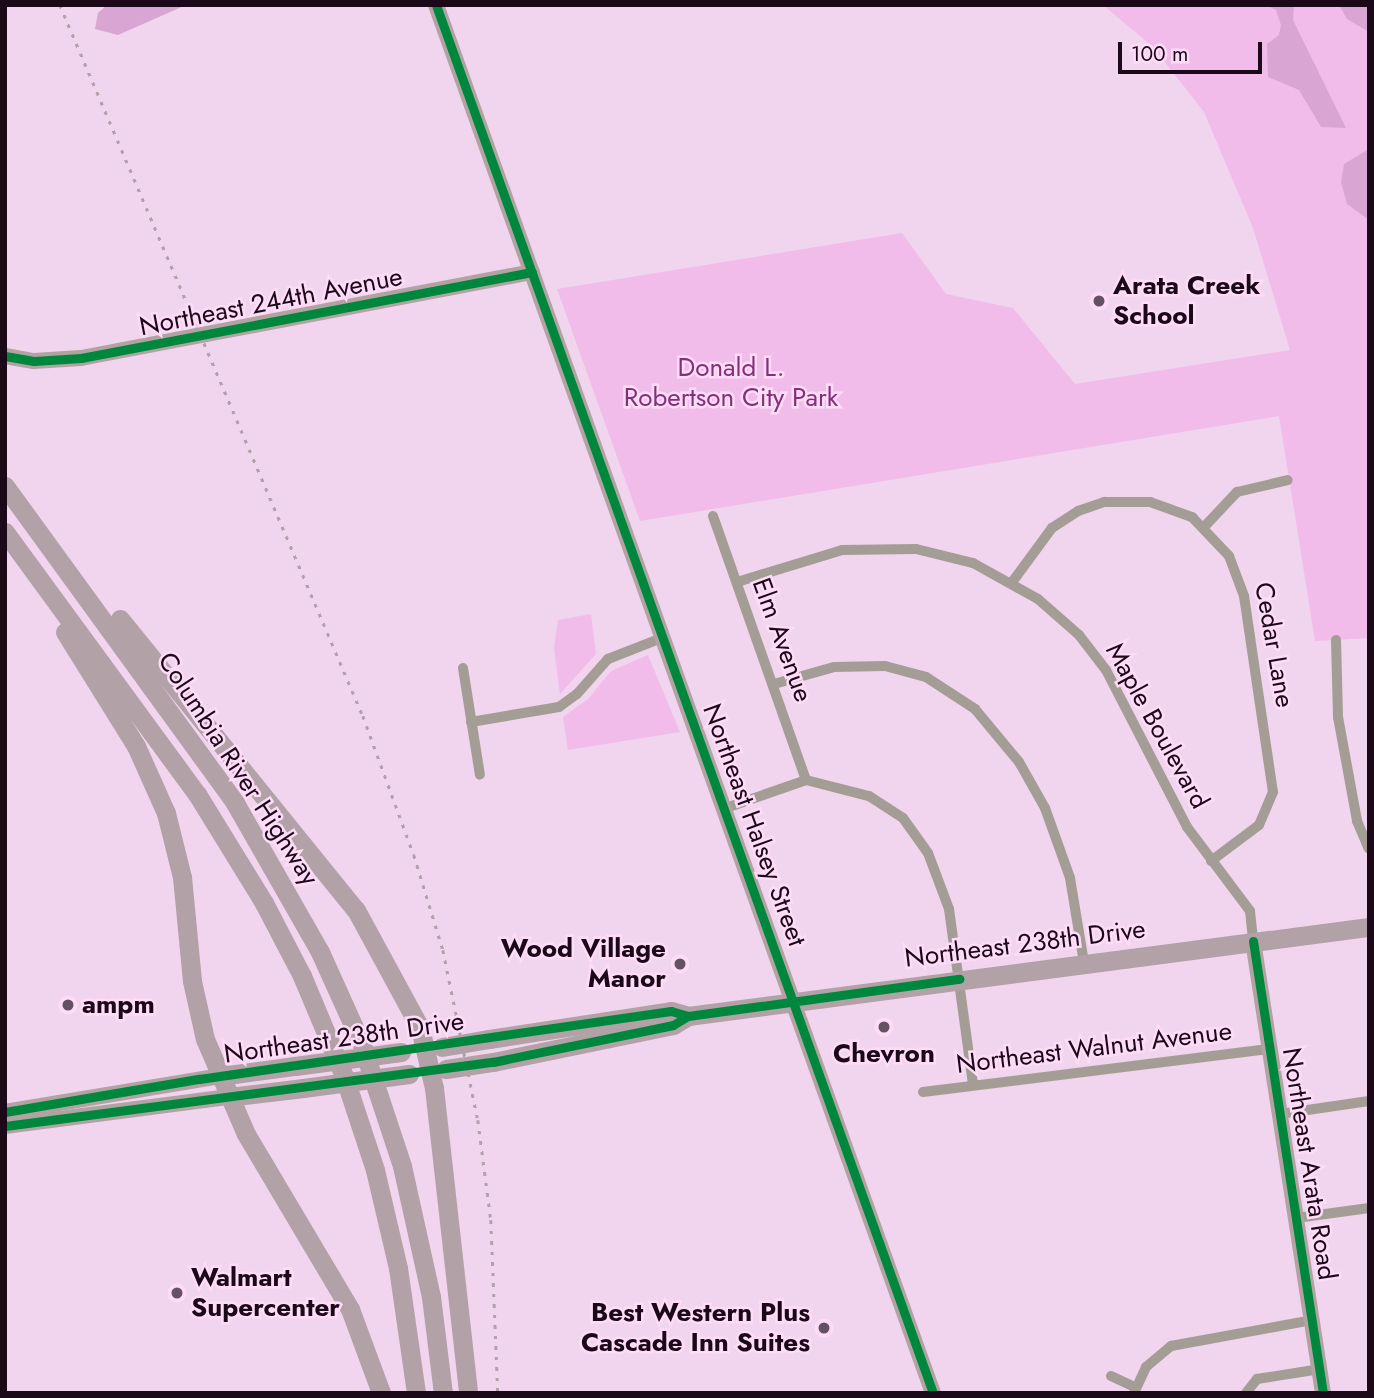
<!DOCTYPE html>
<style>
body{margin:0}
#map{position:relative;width:1374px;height:1398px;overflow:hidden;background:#f1d4ed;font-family:Jost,sans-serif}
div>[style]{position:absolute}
.green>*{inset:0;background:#f2bcea}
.forest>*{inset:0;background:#d9a5d2}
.street>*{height:10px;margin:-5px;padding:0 5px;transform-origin:5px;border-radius:5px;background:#a49d95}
.secondary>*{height:16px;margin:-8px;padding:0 8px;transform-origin:8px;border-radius:8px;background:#b1a3a2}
.highway>*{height:19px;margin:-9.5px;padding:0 9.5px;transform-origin:9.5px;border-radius:9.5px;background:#b2a1a6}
.rail>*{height:2.5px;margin-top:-1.25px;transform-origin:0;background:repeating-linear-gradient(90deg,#b1a1aa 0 3.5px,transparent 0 10.5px)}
.highway-bridge>*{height:19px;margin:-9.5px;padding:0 9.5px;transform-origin:9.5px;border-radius:9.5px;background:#b2a1a6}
.cycleway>*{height:9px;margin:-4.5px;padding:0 4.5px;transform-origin:4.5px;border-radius:4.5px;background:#00873e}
.dots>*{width:19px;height:19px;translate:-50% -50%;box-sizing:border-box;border:4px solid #fedcf8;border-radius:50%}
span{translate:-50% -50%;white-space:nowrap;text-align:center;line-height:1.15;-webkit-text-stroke:5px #fedcf8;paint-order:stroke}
.poi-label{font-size:26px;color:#1b0919;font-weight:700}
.left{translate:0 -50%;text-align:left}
.right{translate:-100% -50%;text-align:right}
.street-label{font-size:26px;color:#1b0919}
.park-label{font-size:26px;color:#842f7b}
.frame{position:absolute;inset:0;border:7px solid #1b0919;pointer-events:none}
.scale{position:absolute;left:1118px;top:42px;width:144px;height:32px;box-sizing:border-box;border:4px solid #1b0919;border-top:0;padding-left:9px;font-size:21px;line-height:24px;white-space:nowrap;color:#1b0919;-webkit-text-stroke:5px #fedcf8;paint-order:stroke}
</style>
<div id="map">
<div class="green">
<div style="clip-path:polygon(1103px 5px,1369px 5px,1369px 638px,1315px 641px,1279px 416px,640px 521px,557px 289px,902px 233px,946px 294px,1013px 308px,1075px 384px,1290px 350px,1253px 228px,1204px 112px,1153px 47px)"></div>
<div style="clip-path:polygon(591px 614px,596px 654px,560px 694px,554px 648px,558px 620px)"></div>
<div style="clip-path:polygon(648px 655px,680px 732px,568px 750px,563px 717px,588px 699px,611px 671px)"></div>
</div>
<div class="forest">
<div style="clip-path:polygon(107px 5px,186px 5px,118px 35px,95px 29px,98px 13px)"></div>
<div style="clip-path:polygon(1266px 5px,1294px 5px,1293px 20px,1346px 128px,1321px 127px,1299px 90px,1268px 77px,1267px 44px,1279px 35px,1281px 25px,1276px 10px)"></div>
<div style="clip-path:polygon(1339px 5px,1369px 5px,1369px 32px,1347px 19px)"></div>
<div style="clip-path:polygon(1369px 149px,1369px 220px,1347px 204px,1341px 182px,1344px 164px)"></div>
</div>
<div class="street">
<div style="left:713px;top:516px;width:280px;rotate:70.6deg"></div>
<div style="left:1205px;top:526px;width:47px;rotate:-46.7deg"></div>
<div style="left:1237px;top:492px;width:52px;rotate:-13.2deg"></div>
<div style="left:1013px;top:581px;width:66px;rotate:-53.7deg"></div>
<div style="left:1052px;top:528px;width:31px;rotate:-33deg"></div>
<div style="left:1078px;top:511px;width:28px;rotate:-19deg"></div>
<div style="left:1104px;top:502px;width:46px"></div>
<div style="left:1150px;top:502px;width:45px;rotate:19.7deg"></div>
<div style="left:1192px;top:517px;width:54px;rotate:46.5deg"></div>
<div style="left:1229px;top:556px;width:43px;rotate:69.4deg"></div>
<div style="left:1244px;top:596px;width:198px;rotate:81.6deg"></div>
<div style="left:1273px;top:792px;width:36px;rotate:113deg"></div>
<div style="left:1259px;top:825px;width:60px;rotate:143.1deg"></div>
<div style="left:737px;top:582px;width:110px;rotate:-16.9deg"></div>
<div style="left:842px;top:550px;width:74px;rotate:-0.8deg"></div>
<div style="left:916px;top:549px;width:59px;rotate:13.8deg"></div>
<div style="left:973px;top:563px;width:74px;rotate:29deg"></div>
<div style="left:1038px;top:599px;width:55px;rotate:41.3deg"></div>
<div style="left:1079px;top:635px;width:44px;rotate:52.4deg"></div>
<div style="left:1106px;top:670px;width:177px;rotate:62.7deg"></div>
<div style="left:1187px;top:827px;width:105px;rotate:53.1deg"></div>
<div style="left:1250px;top:911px;width:30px;rotate:84deg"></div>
<div style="left:1336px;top:640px;width:77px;rotate:88.5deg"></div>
<div style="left:1338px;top:717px;width:106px;rotate:79.6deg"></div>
<div style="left:1357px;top:821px;width:30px;rotate:67deg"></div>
<div style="left:463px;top:668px;width:108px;rotate:81deg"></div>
<div style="left:774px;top:684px;width:62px;rotate:-15.8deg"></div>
<div style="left:834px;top:667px;width:51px;rotate:-1.1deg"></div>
<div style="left:885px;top:666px;width:42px;rotate:15deg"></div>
<div style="left:926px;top:677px;width:59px;rotate:33.1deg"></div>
<div style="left:975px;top:709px;width:69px;rotate:50.3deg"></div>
<div style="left:1019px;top:762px;width:53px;rotate:60.5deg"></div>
<div style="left:1045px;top:808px;width:74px;rotate:70.3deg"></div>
<div style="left:1070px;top:878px;width:86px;rotate:80.6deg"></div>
<div style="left:471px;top:722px;width:89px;rotate:-9.7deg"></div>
<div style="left:559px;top:707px;width:22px;rotate:-36deg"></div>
<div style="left:577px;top:694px;width:47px;rotate:-48.5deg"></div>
<div style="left:608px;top:659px;width:60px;rotate:-21.4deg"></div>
<div style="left:726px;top:808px;width:85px;rotate:-19.3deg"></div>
<div style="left:806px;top:780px;width:65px;rotate:14.3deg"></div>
<div style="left:869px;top:796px;width:40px;rotate:32.9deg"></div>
<div style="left:903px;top:818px;width:43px;rotate:54.5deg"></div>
<div style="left:928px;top:853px;width:60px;rotate:69.4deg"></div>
<div style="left:949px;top:909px;width:178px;rotate:82.2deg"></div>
<div style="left:923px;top:1092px;width:350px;rotate:-7.1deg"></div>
<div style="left:1280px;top:1114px;width:90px;rotate:-8.3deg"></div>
<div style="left:1296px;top:1218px;width:74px;rotate:-7.8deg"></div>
<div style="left:1111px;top:1376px;width:26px;rotate:25deg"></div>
<div style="left:1134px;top:1393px;width:29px;rotate:-65deg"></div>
<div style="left:1146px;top:1367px;width:33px;rotate:-40deg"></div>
<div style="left:1171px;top:1346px;width:143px;rotate:-10.4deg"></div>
<div style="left:1246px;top:1393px;width:18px;rotate:-52deg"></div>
<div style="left:1257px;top:1379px;width:64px;rotate:-9deg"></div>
</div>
<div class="secondary">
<div style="left:436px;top:5px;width:1474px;rotate:70.3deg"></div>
<div style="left:5px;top:356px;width:29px;rotate:10deg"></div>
<div style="left:34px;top:361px;width:47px;rotate:-3.7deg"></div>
<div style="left:81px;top:358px;width:459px;rotate:-10.8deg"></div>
<div style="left:1253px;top:941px;width:457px;rotate:81.2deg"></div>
<div style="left:5px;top:1112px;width:218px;rotate:-9.5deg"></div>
<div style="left:5px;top:1126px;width:226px;rotate:-7.4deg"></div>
</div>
<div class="highway">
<div style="left:5px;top:486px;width:392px;rotate:54deg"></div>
<div style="left:235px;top:803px;width:172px;rotate:60.3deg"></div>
<div style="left:320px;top:952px;width:102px;rotate:65.7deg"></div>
<div style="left:362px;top:1045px;width:127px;rotate:71.7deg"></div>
<div style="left:402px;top:1166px;width:134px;rotate:77.5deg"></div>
<div style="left:431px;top:1297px;width:97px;rotate:82.9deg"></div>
<div style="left:5px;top:532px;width:325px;rotate:53.8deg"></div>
<div style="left:197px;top:794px;width:128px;rotate:58.4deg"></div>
<div style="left:264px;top:903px;width:82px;rotate:62.5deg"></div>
<div style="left:302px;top:976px;width:108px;rotate:67.2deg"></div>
<div style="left:344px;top:1076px;width:99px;rotate:71.7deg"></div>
<div style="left:375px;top:1170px;width:101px;rotate:76.8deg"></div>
<div style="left:398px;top:1268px;width:126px;rotate:81.8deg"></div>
<div style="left:120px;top:619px;width:375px;rotate:51deg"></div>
<div style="left:356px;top:910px;width:134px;rotate:61.5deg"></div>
<div style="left:420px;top:1028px;width:62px;rotate:76.9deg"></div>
<div style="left:434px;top:1088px;width:307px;rotate:83.6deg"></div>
<div style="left:65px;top:632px;width:134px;rotate:58.1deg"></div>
<div style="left:136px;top:746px;width:73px;rotate:65.9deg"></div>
<div style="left:166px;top:813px;width:66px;rotate:76deg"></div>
<div style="left:182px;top:877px;width:104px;rotate:84.5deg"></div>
<div style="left:192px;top:981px;width:59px;rotate:77.4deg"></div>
<div style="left:205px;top:1039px;width:103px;rotate:66.7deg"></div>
<div style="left:246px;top:1134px;width:204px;rotate:59.3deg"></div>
<div style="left:350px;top:1309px;width:90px;rotate:69.7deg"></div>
<div style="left:489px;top:1039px;width:184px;rotate:-8.7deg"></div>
<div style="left:671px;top:1011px;width:18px;rotate:16deg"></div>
<div style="left:688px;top:1016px;width:687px;rotate:-7.45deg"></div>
<div style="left:493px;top:1062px;width:184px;rotate:-11.6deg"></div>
<div style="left:673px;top:1025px;width:17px;rotate:-31deg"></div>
<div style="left:220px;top:1076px;width:76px;rotate:-7.6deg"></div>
<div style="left:229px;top:1097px;width:75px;rotate:-6.9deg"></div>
</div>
<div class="rail">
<div style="left:60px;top:5px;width:773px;rotate:66.92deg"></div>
<div style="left:363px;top:716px;width:148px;rotate:69.9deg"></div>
<div style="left:414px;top:855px;width:99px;rotate:73deg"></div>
<div style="left:443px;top:950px;width:174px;rotate:78.4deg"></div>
<div style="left:478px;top:1120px;width:101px;rotate:82.6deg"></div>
<div style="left:491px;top:1220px;width:173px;rotate:87.7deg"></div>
</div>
<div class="highway-bridge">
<div style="left:442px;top:1047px;width:48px;rotate:-9.7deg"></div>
<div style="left:295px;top:1066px;width:107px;rotate:-7.5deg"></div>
<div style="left:446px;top:1069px;width:48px;rotate:-8.5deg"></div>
<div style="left:303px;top:1088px;width:107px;rotate:-7.5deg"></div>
</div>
<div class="cycleway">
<div style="left:436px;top:5px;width:1474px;rotate:70.3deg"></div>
<div style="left:5px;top:356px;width:29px;rotate:10deg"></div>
<div style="left:34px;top:361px;width:47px;rotate:-3.7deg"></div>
<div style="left:81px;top:358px;width:459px;rotate:-10.8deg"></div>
<div style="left:1253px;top:941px;width:457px;rotate:81.2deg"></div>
<div style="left:5px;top:1112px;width:197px;rotate:-9.7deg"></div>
<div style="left:199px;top:1079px;width:477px;rotate:-8.2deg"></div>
<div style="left:671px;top:1011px;width:18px;rotate:16deg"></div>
<div style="left:688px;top:1016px;width:274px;rotate:-7.8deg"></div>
<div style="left:5px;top:1126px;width:492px;rotate:-7.5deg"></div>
<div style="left:493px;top:1062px;width:184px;rotate:-11.6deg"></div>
<div style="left:673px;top:1025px;width:17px;rotate:-31deg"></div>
</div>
<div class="dots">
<div style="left:1099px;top:301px;background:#665063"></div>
<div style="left:680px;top:964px;background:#665063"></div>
<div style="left:68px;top:1005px;background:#665063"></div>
<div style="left:884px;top:1027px;background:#665063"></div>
<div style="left:177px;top:1293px;background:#665063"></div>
<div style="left:824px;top:1328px;background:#665063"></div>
</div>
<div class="poi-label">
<span class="left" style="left:1113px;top:301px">Arata Creek<br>School</span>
<span class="right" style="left:666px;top:964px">Wood Village<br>Manor</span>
<span class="left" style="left:82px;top:1005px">ampm</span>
<span style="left:884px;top:1054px">Chevron</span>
<span class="left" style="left:191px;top:1293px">Walmart<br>Supercenter</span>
<span class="right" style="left:810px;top:1328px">Best Western Plus<br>Cascade Inn Suites</span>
</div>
<div class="street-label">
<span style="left:271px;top:302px;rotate:-11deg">Northeast 244th Avenue</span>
<span style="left:782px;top:640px;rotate:70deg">Elm Avenue</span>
<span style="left:1274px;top:645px;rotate:80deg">Cedar Lane</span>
<span style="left:1157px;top:726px;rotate:61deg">Maple Boulevard</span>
<span style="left:238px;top:769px;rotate:57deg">Columbia River Highway</span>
<span style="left:754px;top:825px;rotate:70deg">Northeast Halsey Street</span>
<span style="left:1025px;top:944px;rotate:-7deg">Northeast 238th Drive</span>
<span style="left:344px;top:1038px;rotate:-8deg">Northeast 238th Drive</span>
<span style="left:1094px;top:1048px;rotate:-7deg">Northeast Walnut Avenue</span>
<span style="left:1309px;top:1164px;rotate:81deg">Northeast Arata Road</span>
</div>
<div class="park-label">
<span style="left:731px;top:383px">Donald L.<br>Robertson City Park</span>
</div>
<div class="frame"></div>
<div class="scale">100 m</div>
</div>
